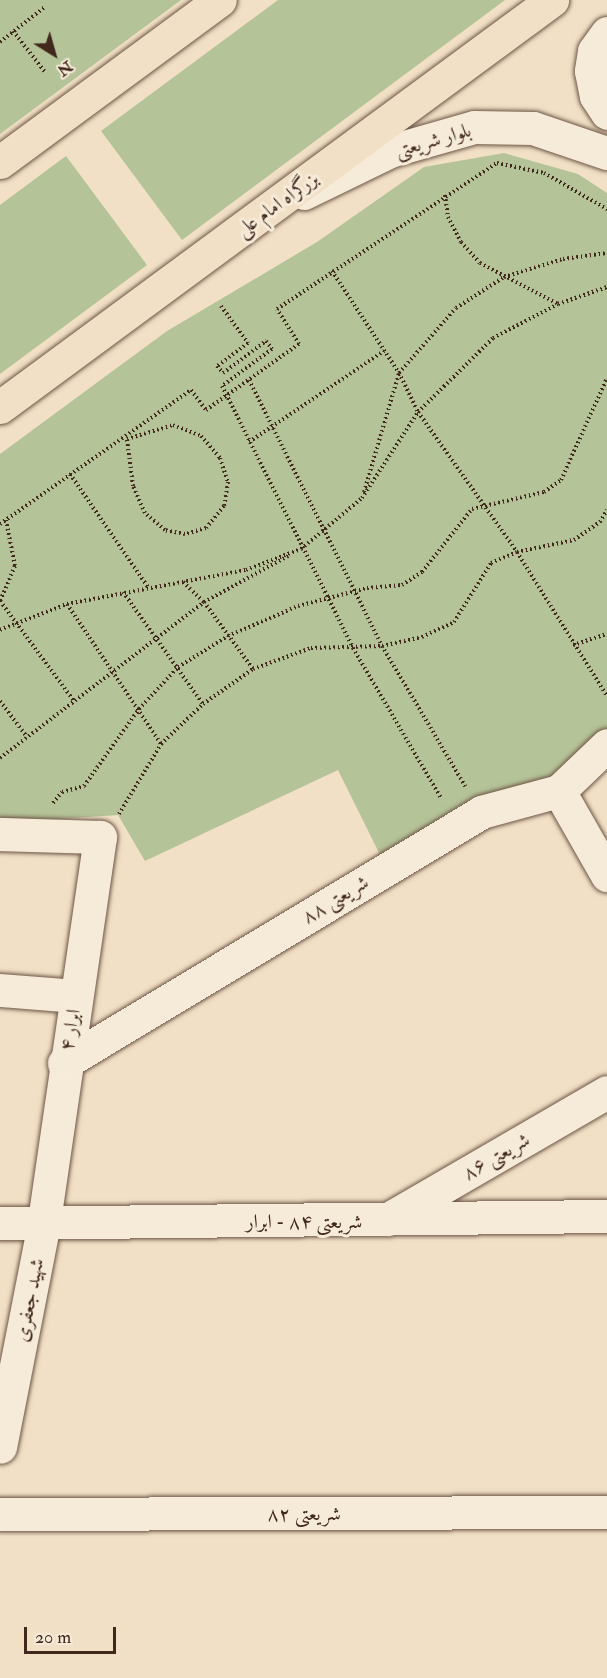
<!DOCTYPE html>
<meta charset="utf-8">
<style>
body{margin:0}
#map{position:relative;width:607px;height:1678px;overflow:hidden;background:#f1e0c5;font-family:"IM FELL Double Pica",Amiri,serif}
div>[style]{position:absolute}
.green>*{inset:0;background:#b5c398}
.path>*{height:4px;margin-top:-2px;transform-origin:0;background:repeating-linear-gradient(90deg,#41271c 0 1.5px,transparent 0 4.5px)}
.roads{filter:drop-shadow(0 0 2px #6d5546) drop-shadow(0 0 2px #6d5546)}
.street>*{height:33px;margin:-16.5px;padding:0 16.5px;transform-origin:16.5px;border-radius:16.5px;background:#f6ebd9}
.secondary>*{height:33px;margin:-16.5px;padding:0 16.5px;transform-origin:16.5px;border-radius:16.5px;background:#f6ebd9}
.highway>*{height:33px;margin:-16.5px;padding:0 16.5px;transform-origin:16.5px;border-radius:16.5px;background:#f1e0c5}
span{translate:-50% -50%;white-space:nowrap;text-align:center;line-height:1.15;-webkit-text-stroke:6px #f6ebd9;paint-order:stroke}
.street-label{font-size:20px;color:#41271c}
.north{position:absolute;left:24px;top:24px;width:60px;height:60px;-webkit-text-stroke:4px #f6ebd9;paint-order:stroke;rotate:143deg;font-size:16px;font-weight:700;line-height:24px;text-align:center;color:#41271c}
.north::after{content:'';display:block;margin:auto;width:21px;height:27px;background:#41271c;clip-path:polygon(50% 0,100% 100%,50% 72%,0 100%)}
.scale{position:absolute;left:24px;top:1627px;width:92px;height:27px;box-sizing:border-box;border:3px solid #41271c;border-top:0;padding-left:8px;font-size:18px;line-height:21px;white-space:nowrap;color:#41271c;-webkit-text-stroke:4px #f6ebd9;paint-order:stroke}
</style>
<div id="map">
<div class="green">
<div style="clip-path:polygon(0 0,181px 0,0 134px)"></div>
<div style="clip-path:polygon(278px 0,505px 0,182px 240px,101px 131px)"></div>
<div style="clip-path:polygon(504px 153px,578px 174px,607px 193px,607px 742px,390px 875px,338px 770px,145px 861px,118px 815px,0 823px,0 454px,167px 331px,317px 242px,424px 167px)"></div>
<div style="clip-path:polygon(66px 156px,147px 265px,0 374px,0 205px)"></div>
</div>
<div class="path">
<div style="left:13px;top:31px;width:52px;rotate:52deg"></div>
<div style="left:0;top:42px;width:58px;rotate:-38deg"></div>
<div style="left:445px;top:195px;width:22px;rotate:82deg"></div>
<div style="left:448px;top:217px;width:28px;rotate:63deg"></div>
<div style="left:461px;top:242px;width:28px;rotate:48deg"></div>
<div style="left:480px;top:263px;width:88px;rotate:27.7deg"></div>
<div style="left:332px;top:271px;width:122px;rotate:56.7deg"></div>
<div style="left:399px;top:373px;width:43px;rotate:64deg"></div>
<div style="left:418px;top:412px;width:171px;rotate:54.7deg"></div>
<div style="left:517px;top:552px;width:170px;rotate:58deg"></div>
<div style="left:221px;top:306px;width:46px;rotate:53.9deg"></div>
<div style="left:248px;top:343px;width:39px;rotate:143deg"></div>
<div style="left:217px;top:366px;width:9px;rotate:49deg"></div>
<div style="left:223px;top:373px;width:54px;rotate:-36.7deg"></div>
<div style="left:266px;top:341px;width:10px;rotate:53deg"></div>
<div style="left:272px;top:349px;width:62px;rotate:143.5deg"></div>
<div style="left:222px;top:386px;width:293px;rotate:63.4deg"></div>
<div style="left:353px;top:648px;width:174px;rotate:59.6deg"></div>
<div style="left:249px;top:380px;width:297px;rotate:63.4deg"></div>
<div style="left:382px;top:646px;width:163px;rotate:59.3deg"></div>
<div style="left:173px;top:425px;width:30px;rotate:21deg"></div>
<div style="left:201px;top:436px;width:29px;rotate:49deg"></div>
<div style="left:220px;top:458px;width:25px;rotate:72deg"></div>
<div style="left:228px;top:482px;width:24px;rotate:99deg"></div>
<div style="left:224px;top:506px;width:28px;rotate:129deg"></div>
<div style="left:206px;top:528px;width:22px;rotate:164deg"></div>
<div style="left:185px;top:534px;width:20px;rotate:-169deg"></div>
<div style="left:165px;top:530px;width:26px;rotate:-140deg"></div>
<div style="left:145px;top:513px;width:30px;rotate:-114deg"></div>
<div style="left:133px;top:486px;width:47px;rotate:-97.3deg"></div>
<div style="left:127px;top:439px;width:48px;rotate:-16.9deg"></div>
<div style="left:249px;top:442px;width:163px;rotate:-34deg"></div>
<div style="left:70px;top:474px;width:137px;rotate:55.4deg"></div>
<div style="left:364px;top:492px;width:124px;rotate:-73.6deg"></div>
<div style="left:399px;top:373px;width:86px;rotate:-48.8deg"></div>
<div style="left:456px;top:308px;width:57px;rotate:-32.9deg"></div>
<div style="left:504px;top:277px;width:62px;rotate:-17deg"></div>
<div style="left:563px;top:259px;width:44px;rotate:-7.8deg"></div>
<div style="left:6px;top:520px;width:47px;rotate:78.9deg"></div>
<div style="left:15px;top:566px;width:38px;rotate:113deg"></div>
<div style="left:0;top:601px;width:124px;rotate:53.5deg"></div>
<div style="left:0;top:524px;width:233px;rotate:-35.1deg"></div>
<div style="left:191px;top:390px;width:25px;rotate:53deg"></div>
<div style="left:206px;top:410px;width:114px;rotate:-35.4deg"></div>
<div style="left:299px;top:344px;width:41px;rotate:-122.2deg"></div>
<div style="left:277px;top:309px;width:264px;rotate:-33.6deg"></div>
<div style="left:497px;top:163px;width:48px;rotate:12deg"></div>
<div style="left:544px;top:173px;width:73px;rotate:29.7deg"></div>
<div style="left:183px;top:582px;width:29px;rotate:44deg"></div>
<div style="left:204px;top:602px;width:83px;rotate:53.8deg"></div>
<div style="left:123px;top:592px;width:138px;rotate:54.5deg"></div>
<div style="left:67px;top:604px;width:169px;rotate:56.1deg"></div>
<div style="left:0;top:630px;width:72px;rotate:-21.2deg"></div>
<div style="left:67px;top:604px;width:182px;rotate:-10.8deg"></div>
<div style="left:246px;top:570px;width:59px;rotate:-20.9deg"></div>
<div style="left:301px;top:549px;width:80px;rotate:-39.9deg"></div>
<div style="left:362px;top:498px;width:103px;rotate:-56.9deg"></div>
<div style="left:418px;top:412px;width:105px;rotate:-44.6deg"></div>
<div style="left:493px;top:338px;width:73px;rotate:-27.6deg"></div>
<div style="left:558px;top:304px;width:52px;rotate:-19.1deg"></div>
<div style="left:573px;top:645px;width:36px;rotate:-18deg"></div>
<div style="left:0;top:701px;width:45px;rotate:53.1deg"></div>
<div style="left:0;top:758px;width:257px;rotate:-37.4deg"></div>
<div style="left:204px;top:602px;width:96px;rotate:-28.7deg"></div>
<div style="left:53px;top:803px;width:14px;rotate:-51deg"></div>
<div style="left:62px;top:792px;width:23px;rotate:-15deg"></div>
<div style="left:84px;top:786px;width:95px;rotate:-54.5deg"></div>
<div style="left:139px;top:709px;width:57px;rotate:-47.1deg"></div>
<div style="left:178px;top:667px;width:59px;rotate:-31.8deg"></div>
<div style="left:228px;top:636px;width:76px;rotate:-23.2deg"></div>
<div style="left:298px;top:606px;width:71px;rotate:-14.6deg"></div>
<div style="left:367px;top:588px;width:35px;rotate:-5deg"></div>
<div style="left:402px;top:585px;width:24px;rotate:-33deg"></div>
<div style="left:422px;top:572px;width:80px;rotate:-51.6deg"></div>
<div style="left:472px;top:509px;width:74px;rotate:-13.3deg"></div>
<div style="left:544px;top:492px;width:21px;rotate:-35deg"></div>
<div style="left:561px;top:480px;width:112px;rotate:-65.7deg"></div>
<div style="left:119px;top:814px;width:82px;rotate:-59deg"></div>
<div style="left:161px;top:744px;width:58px;rotate:-43.6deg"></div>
<div style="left:203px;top:704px;width:61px;rotate:-35deg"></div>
<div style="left:253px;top:669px;width:62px;rotate:-19.9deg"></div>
<div style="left:311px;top:648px;width:71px;rotate:-1.6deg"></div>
<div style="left:382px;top:646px;width:41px;rotate:-12.7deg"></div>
<div style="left:422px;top:637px;width:35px;rotate:-25deg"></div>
<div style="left:454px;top:622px;width:70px;rotate:-57.9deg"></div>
<div style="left:491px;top:563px;width:28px;rotate:-23deg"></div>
<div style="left:517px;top:552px;width:58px;rotate:-11.9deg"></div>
<div style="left:574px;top:540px;width:32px;rotate:-35deg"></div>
<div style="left:600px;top:522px;width:14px;rotate:-60deg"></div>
</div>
<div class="roads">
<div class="street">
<div style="left:559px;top:791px;width:97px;rotate:60.3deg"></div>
<div style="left:0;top:834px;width:100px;rotate:1.7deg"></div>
<div style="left:100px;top:837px;width:390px;rotate:98.3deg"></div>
<div style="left:44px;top:1223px;width:228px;rotate:101.1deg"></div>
<div style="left:0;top:990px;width:76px;rotate:4.5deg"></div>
<div style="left:64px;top:1063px;width:487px;rotate:-31deg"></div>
<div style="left:481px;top:812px;width:81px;rotate:-15.1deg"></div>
<div style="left:559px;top:791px;width:66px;rotate:-43.8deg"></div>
<div style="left:388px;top:1219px;width:253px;rotate:-30.1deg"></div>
<div style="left:0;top:1223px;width:607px;rotate:-0.66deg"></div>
<div style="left:0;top:1514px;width:607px;rotate:-0.19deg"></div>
</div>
<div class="secondary">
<div style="left:607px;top:33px;width:22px;rotate:126deg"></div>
<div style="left:594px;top:51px;width:20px;rotate:99deg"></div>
<div style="left:591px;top:71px;width:25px;rotate:79deg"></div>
<div style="left:596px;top:96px;width:20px;rotate:57deg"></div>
<div style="left:304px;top:193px;width:96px;rotate:-26deg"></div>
<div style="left:390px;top:151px;width:87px;rotate:-15.9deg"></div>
<div style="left:474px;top:127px;width:59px;rotate:1deg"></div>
<div style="left:533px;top:128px;width:78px;rotate:18.7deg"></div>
</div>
<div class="highway">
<div style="left:0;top:162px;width:273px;rotate:-36.4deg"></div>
<div style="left:0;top:407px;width:686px;rotate:-36.4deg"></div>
</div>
</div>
<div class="street-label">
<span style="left:433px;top:140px;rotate:-16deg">بلوار شریعتی</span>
<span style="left:277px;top:204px;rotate:-36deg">بزرگراه امام علی</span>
<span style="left:335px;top:899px;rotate:-31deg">شریعتی ۸۸</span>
<span style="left:70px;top:1030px;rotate:-80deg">ابرار ۴</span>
<span style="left:496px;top:1156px;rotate:-30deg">شریعتی ۸۶</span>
<span style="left:304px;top:1221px">شریعتی ۸۴ - ابرار</span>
<span style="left:29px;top:1300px;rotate:-79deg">شهید جعفری</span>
<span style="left:304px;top:1513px">شریعتی ۸۲</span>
</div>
<div class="north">N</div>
<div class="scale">20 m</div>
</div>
